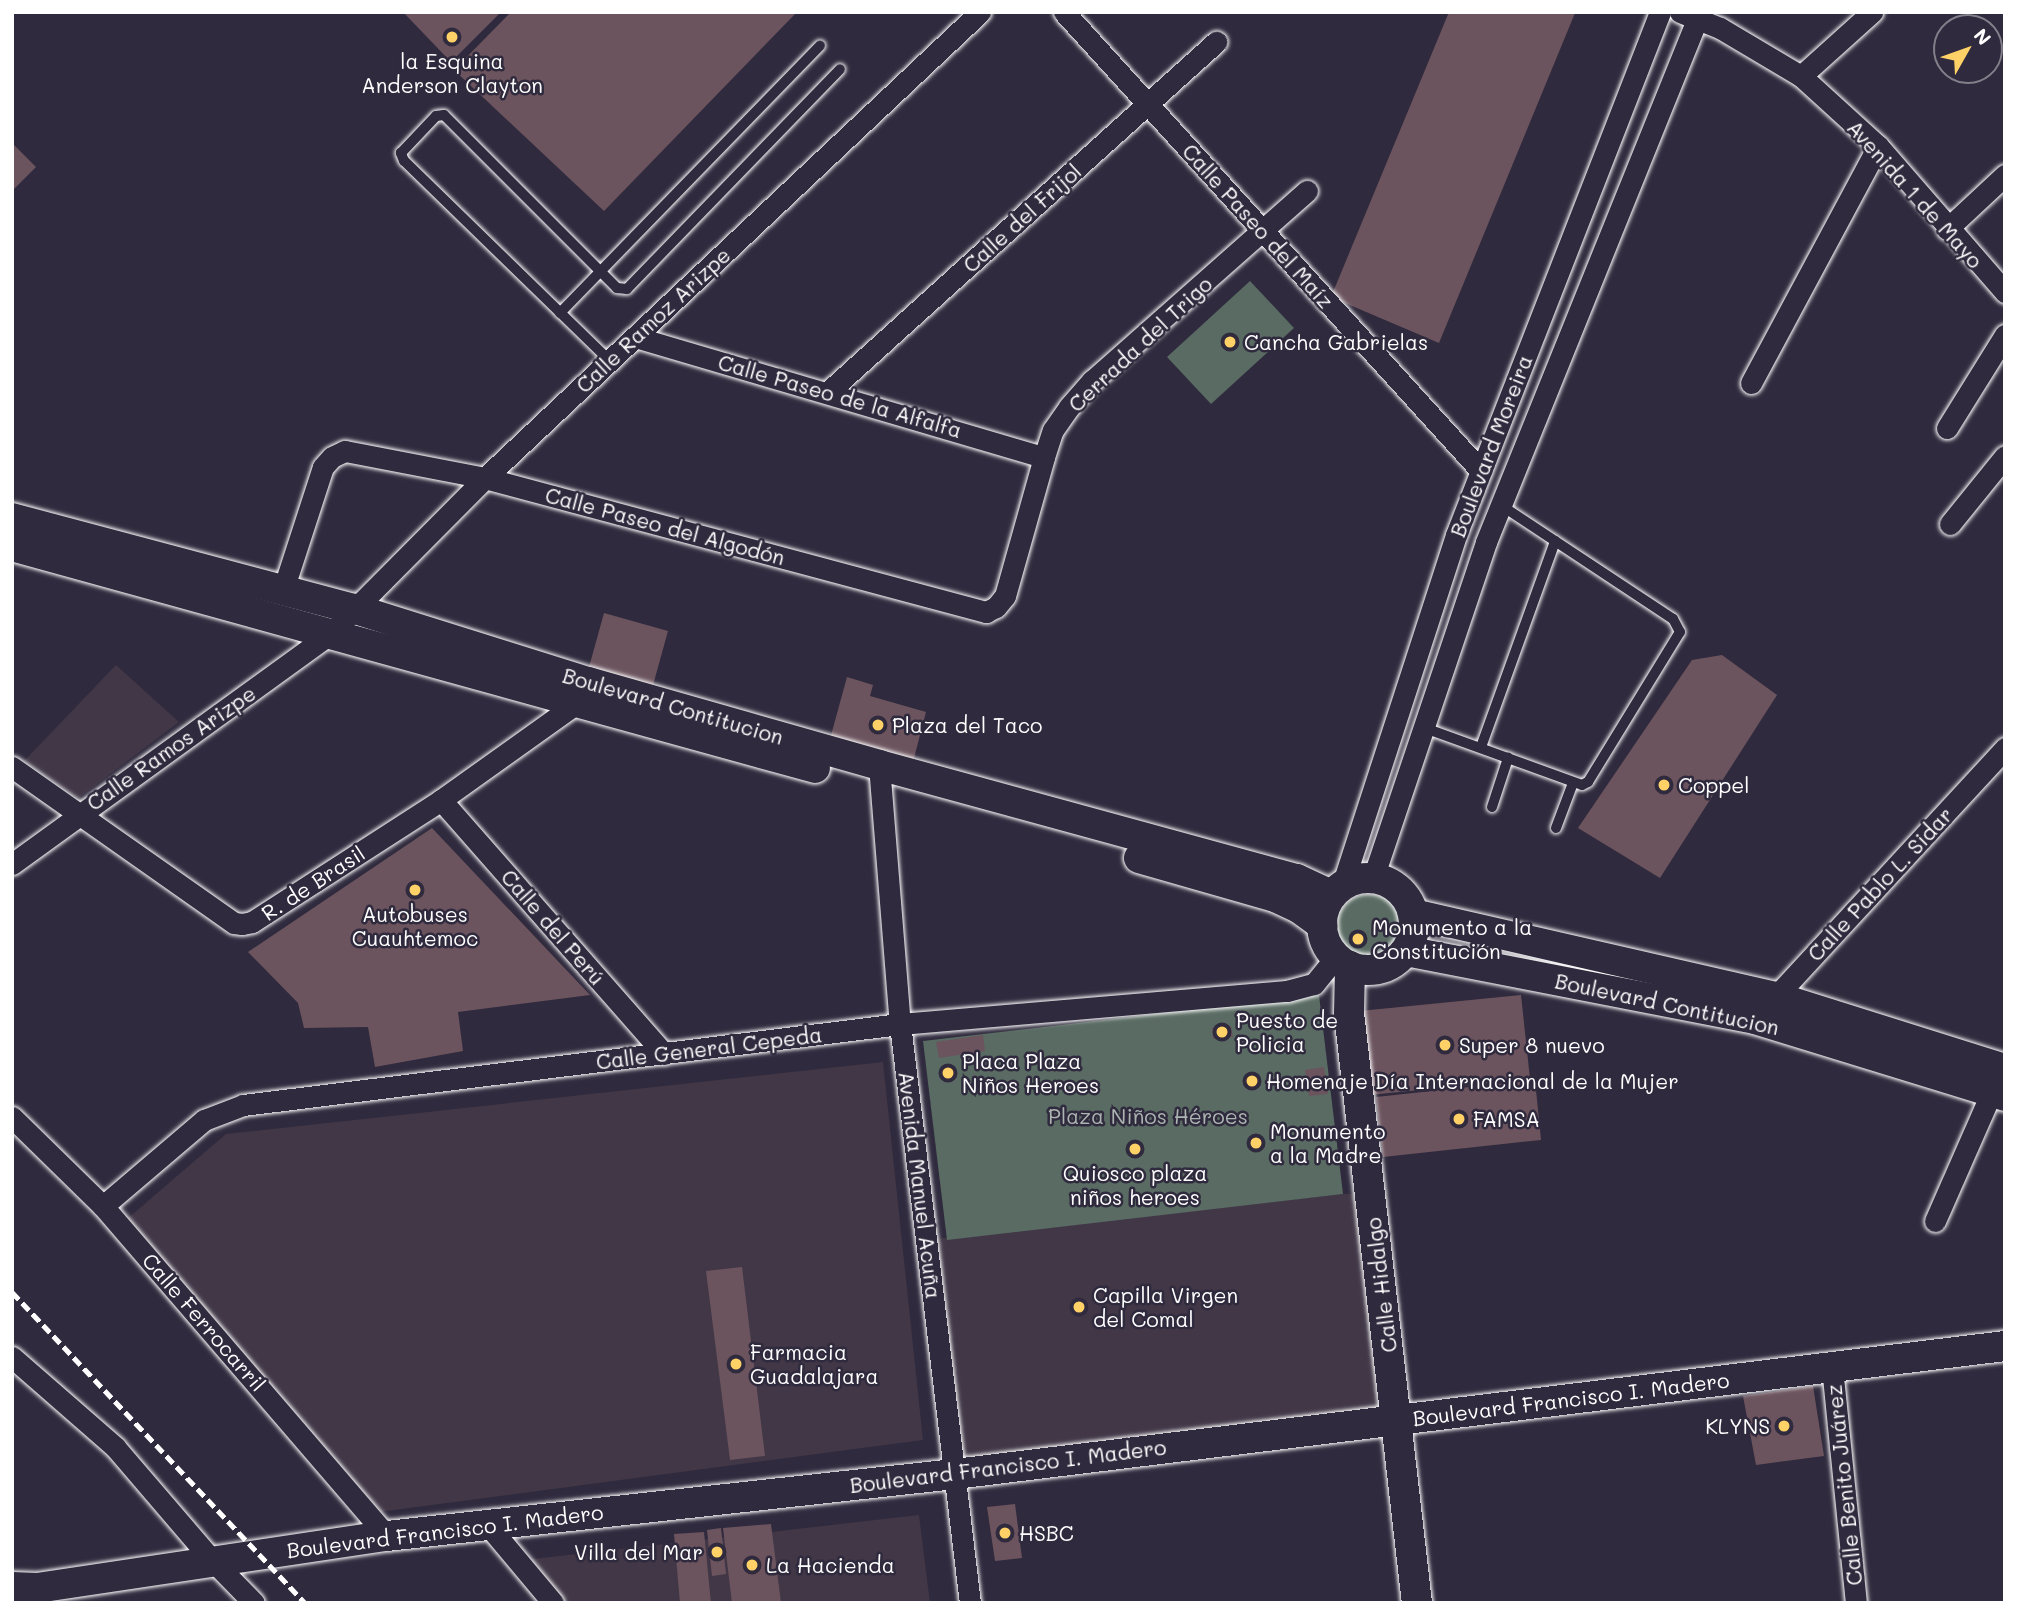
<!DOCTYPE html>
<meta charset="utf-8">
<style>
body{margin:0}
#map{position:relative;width:2017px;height:1615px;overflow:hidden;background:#2f2a3d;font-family:Mali,sans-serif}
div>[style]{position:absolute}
.built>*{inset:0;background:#413747}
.green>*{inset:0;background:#596b63}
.round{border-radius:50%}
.building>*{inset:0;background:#6c545e}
.roads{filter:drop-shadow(0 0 2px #fff) drop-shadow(0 0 2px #fff)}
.lane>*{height:10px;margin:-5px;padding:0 5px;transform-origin:5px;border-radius:5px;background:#2f2a3d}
.street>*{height:21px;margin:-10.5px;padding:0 10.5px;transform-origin:10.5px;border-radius:10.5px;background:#2f2a3d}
.secondary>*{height:30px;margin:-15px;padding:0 15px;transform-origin:15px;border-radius:15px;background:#2f2a3d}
.secondary>.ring{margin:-15px;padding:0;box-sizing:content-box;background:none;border:30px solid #2f2a3d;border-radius:50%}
.rail>*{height:5px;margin-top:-2.5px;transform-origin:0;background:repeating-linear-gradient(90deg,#fff 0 10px,transparent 0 15px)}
.dots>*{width:19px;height:19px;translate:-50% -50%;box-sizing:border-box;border:4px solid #2f2a3d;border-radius:50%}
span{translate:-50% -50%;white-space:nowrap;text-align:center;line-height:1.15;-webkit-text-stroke:5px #2f2a3d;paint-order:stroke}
.poi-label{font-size:21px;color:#fff}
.left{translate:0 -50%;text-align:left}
.right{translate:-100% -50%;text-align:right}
.street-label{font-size:21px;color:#fff}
.park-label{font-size:21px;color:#acb5b1}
.frame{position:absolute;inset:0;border:14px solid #fff;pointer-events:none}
.north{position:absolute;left:1933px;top:14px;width:70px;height:70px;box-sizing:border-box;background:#2f2a3d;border:2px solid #827f8b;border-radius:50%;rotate:50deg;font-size:19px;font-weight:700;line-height:28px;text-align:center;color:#fff}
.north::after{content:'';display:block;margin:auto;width:24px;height:32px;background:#ffd166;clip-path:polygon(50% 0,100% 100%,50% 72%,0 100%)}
</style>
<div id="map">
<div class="built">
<div style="clip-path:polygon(116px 665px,179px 722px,78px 798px,24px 761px)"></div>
<div style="clip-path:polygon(883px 1062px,923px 1440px,379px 1512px,120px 1225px,226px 1134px)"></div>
<div style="clip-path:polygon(1343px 1194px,1360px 1194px,1388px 1434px,956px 1490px,926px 1240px)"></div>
<div style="clip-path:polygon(919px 1515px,930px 1603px,560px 1603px,524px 1560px)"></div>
</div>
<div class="green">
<div style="clip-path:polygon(1250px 281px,1294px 328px,1211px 404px,1167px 357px)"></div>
<div class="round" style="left:1336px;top:894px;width:66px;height:66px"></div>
<div style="clip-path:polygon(1319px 995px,1343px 1194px,947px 1240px,923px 1041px)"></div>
</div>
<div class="building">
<div style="clip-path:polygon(403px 12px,501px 12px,451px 62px)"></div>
<div style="clip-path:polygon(511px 12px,797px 12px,604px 211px,454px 70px)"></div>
<div style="clip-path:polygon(1449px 12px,1575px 13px,1439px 343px,1331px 297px)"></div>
<div style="clip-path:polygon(12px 143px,36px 167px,12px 191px)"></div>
<div style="clip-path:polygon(604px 613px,668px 631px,650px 696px,586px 678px)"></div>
<div style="clip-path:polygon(1722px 655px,1777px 695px,1660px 878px,1578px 828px,1692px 660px)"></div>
<div style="clip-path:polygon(847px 677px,873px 685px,870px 696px,926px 712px,913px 762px,830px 739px)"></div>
<div style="clip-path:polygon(432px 828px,590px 995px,458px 1012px,463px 1051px,375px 1067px,368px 1027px,304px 1028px,298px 1003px,248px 952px)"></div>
<div style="clip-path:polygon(1521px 995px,1530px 1079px,1369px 1095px,1360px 1011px)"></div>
<div style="clip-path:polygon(1231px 1026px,1233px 1037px,1213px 1039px,1212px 1028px)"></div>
<div style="clip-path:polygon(983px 1035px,985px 1051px,939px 1058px,936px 1042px)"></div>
<div style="clip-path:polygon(1324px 1067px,1328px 1094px,1309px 1096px,1305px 1070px)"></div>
<div style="clip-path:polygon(1535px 1080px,1541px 1140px,1383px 1157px,1376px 1097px)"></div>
<div style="clip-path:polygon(742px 1267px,765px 1456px,730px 1460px,706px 1271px)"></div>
<div style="clip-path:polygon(1813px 1386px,1824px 1456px,1756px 1465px,1743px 1396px)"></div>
<div style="clip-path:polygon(1015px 1504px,1022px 1558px,995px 1561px,987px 1507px)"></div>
<div style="clip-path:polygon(771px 1524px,781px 1603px,732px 1603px,723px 1528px)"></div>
<div style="clip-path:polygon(721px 1528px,726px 1574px,712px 1576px,707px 1530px)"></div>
<div style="clip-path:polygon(704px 1532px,711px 1603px,680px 1603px,674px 1534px)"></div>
</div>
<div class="roads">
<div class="lane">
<div style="left:560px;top:313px;width:373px;rotate:-45.8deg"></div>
<div style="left:610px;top:361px;width:287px;rotate:-135.8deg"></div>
<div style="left:404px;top:161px;width:9px;rotate:-111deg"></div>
<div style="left:401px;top:153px;width:51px;rotate:-46.6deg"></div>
<div style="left:436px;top:116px;width:8px;rotate:-7deg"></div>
<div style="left:444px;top:115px;width:245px;rotate:45deg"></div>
<div style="left:617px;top:288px;width:10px;rotate:6deg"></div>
<div style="left:627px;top:289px;width:306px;rotate:-45.9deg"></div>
<div style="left:1422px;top:727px;width:170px;rotate:19.9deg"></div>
<div style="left:1582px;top:785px;width:7px;rotate:-27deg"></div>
<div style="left:1588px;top:782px;width:176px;rotate:-58.5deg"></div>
<div style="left:1680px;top:632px;width:15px;rotate:-118deg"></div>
<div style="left:1673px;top:619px;width:206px;rotate:-146.5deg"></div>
<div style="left:1481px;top:747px;width:219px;rotate:-70.2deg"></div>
<div style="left:1492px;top:807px;width:52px;rotate:-71.9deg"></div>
<div style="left:1556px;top:828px;width:48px;rotate:-69.3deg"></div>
</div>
<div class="street">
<div style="left:1064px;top:12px;width:620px;rotate:47.74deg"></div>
<div style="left:1680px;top:12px;width:43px;rotate:21.8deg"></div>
<div style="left:1720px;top:28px;width:94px;rotate:30.7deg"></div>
<div style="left:1801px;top:76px;width:104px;rotate:42.3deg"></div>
<div style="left:1878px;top:146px;width:194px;rotate:49deg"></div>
<div style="left:1801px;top:76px;width:96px;rotate:-42deg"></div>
<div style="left:1947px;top:229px;width:79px;rotate:-43deg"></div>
<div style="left:635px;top:337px;width:426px;rotate:16.4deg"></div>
<div style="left:1751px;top:383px;width:269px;rotate:-61.8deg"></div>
<div style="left:828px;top:392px;width:523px;rotate:-42.05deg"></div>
<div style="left:1947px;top:428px;width:110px;rotate:-58.1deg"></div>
<div style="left:1950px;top:524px;width:87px;rotate:-51deg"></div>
<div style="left:283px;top:590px;width:129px;rotate:-72deg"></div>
<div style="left:323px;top:467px;width:13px;rotate:-48deg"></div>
<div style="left:332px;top:457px;width:14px;rotate:-25deg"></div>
<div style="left:345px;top:451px;width:143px;rotate:10.9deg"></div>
<div style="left:485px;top:478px;width:519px;rotate:14.97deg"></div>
<div style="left:986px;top:612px;width:11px;rotate:-27deg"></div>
<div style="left:996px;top:607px;width:14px;rotate:-51deg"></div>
<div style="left:1005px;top:596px;width:144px;rotate:-74.3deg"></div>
<div style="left:1044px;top:457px;width:28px;rotate:-72deg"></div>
<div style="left:1053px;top:430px;width:28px;rotate:-55deg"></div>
<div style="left:1069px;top:407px;width:35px;rotate:-49deg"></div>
<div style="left:1092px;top:381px;width:287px;rotate:-41.5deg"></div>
<div style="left:879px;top:765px;width:260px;rotate:85.4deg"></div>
<div style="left:900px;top:1024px;width:583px;rotate:83.11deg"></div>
<div style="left:12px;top:767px;width:271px;rotate:35.1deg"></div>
<div style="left:234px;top:923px;width:8px;rotate:7deg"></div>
<div style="left:242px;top:924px;width:10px;rotate:-11deg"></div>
<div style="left:252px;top:922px;width:225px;rotate:-32.8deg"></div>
<div style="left:441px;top:800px;width:167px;rotate:-35.5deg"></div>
<div style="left:441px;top:800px;width:338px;rotate:48.7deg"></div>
<div style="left:12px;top:864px;width:394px;rotate:-35.9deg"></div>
<div style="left:331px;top:633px;width:218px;rotate:-45.2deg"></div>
<div style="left:485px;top:478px;width:680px;rotate:-43.27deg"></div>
<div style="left:1373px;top:878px;width:354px;rotate:-71.4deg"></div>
<div style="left:1486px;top:542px;width:572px;rotate:-68.01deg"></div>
<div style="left:1342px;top:886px;width:369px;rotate:-72deg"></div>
<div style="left:1456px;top:535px;width:561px;rotate:-68.69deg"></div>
<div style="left:1768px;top:1005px;width:350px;rotate:-47.3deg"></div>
<div style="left:12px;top:1117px;width:127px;rotate:44.4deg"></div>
<div style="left:103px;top:1206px;width:435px;rotate:49.3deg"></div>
<div style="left:103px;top:1206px;width:133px;rotate:-40.4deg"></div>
<div style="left:204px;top:1120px;width:42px;rotate:-21deg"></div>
<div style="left:243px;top:1105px;width:662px;rotate:-7.03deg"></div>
<div style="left:900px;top:1024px;width:388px;rotate:-4.9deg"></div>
<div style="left:1287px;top:991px;width:28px;rotate:-15deg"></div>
<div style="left:1314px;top:984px;width:35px;rotate:-51deg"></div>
<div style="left:1935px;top:1221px;width:152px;rotate:-66.3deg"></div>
<div style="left:12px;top:1357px;width:137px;rotate:41.1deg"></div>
<div style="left:115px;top:1447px;width:149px;rotate:49.4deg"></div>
<div style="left:212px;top:1560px;width:60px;rotate:45.7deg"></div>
<div style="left:1832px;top:1367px;width:237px;rotate:84.2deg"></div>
<div style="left:487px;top:1524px;width:103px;rotate:50.1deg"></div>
</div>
<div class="secondary">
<div style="left:12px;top:518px;width:355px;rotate:14.9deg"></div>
<div style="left:355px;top:609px;width:244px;rotate:17.4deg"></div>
<div style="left:588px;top:682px;width:303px;rotate:15.9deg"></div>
<div style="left:879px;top:765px;width:433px;rotate:15.3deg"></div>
<div style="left:1297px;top:879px;width:38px;rotate:25deg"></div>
<div style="left:12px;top:546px;width:833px;rotate:15.45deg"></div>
<div style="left:1139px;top:858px;width:141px;rotate:16deg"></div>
<div style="left:1275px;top:897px;width:26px;rotate:25deg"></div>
<div style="left:1299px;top:908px;width:29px;rotate:36deg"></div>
<div class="ring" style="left:1322px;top:878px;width:62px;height:62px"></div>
<div style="left:1413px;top:914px;width:372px;rotate:12.9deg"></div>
<div style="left:1776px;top:997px;width:240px;rotate:17.5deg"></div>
<div style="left:1406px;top:951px;width:356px;rotate:11deg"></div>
<div style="left:1755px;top:1019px;width:262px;rotate:17.1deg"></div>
<div style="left:1350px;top:966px;width:47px;rotate:91.2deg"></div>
<div style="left:1349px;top:1013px;width:594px;rotate:83.43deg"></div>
<div style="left:12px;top:1587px;width:25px;rotate:2deg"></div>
<div style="left:37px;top:1588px;width:354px;rotate:-8.5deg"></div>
<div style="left:387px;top:1536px;width:571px;rotate:-6.23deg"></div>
<div style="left:955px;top:1474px;width:1058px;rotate:-6.95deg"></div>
</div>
</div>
<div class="rail">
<div style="left:12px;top:1292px;width:427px;rotate:46.7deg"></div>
</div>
<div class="dots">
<div style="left:452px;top:37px;background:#ffd166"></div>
<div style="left:1230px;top:342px;background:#ffd166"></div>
<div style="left:878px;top:725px;background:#ffd166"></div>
<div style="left:1664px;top:785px;background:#ffd166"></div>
<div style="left:415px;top:890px;background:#ffd166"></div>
<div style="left:1358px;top:939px;background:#ffd166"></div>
<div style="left:1222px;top:1032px;background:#ffd166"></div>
<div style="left:1445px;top:1045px;background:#ffd166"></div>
<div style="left:948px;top:1073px;background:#ffd166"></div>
<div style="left:1252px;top:1081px;background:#ffd166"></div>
<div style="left:1459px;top:1119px;background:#ffd166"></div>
<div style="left:1256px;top:1143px;background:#ffd166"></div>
<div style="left:1135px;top:1149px;background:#ffd166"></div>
<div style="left:1079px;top:1307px;background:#ffd166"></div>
<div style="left:736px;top:1364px;background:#ffd166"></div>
<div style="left:1784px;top:1426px;background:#ffd166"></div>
<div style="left:1005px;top:1533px;background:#ffd166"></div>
<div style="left:717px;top:1552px;background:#ffd166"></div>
<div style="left:752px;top:1565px;background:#ffd166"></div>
</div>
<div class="poi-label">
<span style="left:452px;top:73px">la Esquina<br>Anderson Clayton</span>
<span class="left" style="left:1244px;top:342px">Cancha Gabrielas</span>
<span class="left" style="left:892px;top:725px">Plaza del Taco</span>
<span class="left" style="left:1678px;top:785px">Coppel</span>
<span style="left:415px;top:926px">Autobuses<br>Cuauhtemoc</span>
<span class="left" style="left:1372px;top:939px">Monumento a la<br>Constitución</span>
<span class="left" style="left:1236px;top:1032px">Puesto de<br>Policia</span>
<span class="left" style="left:1459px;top:1045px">Super 8 nuevo</span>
<span class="left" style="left:962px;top:1073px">Placa Plaza<br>Niños Heroes</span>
<span class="left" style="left:1266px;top:1081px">Homenaje Día Internacional de la Mujer</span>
<span class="left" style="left:1473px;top:1119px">FAMSA</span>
<span class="left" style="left:1270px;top:1143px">Monumento<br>a la Madre</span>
<span style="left:1135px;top:1185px">Quiosco plaza<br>niños heroes</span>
<span class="left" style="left:1093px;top:1307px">Capilla Virgen<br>del Comal</span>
<span class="left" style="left:750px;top:1364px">Farmacia<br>Guadalajara</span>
<span class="right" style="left:1770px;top:1426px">KLYNS</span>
<span class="left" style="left:1019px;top:1533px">HSBC</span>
<span class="right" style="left:703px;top:1552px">Villa del Mar</span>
<span class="left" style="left:766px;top:1565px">La Hacienda</span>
</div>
<div class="street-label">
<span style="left:1915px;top:194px;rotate:48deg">Avenida 1 de Mayo</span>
<span style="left:1022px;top:218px;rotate:-42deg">Calle del Frijol</span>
<span style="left:1258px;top:226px;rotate:48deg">Calle Paseo del Maíz</span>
<span style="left:653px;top:320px;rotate:-43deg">Calle Ramoz Arizpe</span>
<span style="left:1140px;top:344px;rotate:-43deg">Cerrada del Trigo</span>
<span style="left:840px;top:396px;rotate:16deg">Calle Paseo de la Alfalfa</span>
<span style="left:1491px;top:446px;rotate:-69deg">Boulevard Moreira</span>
<span style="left:665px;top:526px;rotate:15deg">Calle Paseo del Algodón</span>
<span style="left:673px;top:706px;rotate:16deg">Boulevard Contitucion</span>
<span style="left:171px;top:748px;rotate:-35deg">Calle Ramos Arizpe</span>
<span style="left:313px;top:883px;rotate:-33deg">R. de Brasil</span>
<span style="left:1880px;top:884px;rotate:-47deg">Calle Pablo L. Sidar</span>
<span style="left:553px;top:927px;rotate:49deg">Calle del Perú</span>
<span style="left:1667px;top:1004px;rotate:12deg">Boulevard Contitucion</span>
<span style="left:709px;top:1048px;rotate:-7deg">Calle General Cepeda</span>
<span style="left:920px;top:1185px;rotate:83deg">Avenida Manuel Acuña</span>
<span style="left:1381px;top:1285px;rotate:-97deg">Calle Hidalgo</span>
<span style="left:204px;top:1322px;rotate:49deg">Calle Ferrocarril</span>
<span style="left:1571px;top:1399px;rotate:-7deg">Boulevard Francisco I. Madero</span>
<span style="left:1008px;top:1466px;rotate:-7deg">Boulevard Francisco I. Madero</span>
<span style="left:1844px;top:1485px;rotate:-96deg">Calle Benito Juárez</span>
<span style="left:445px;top:1531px;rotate:-7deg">Boulevard Francisco I. Madero</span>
</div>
<div class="park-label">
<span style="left:1148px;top:1116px">Plaza Niños Héroes</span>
</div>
<div class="frame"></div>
<div class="north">N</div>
</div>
